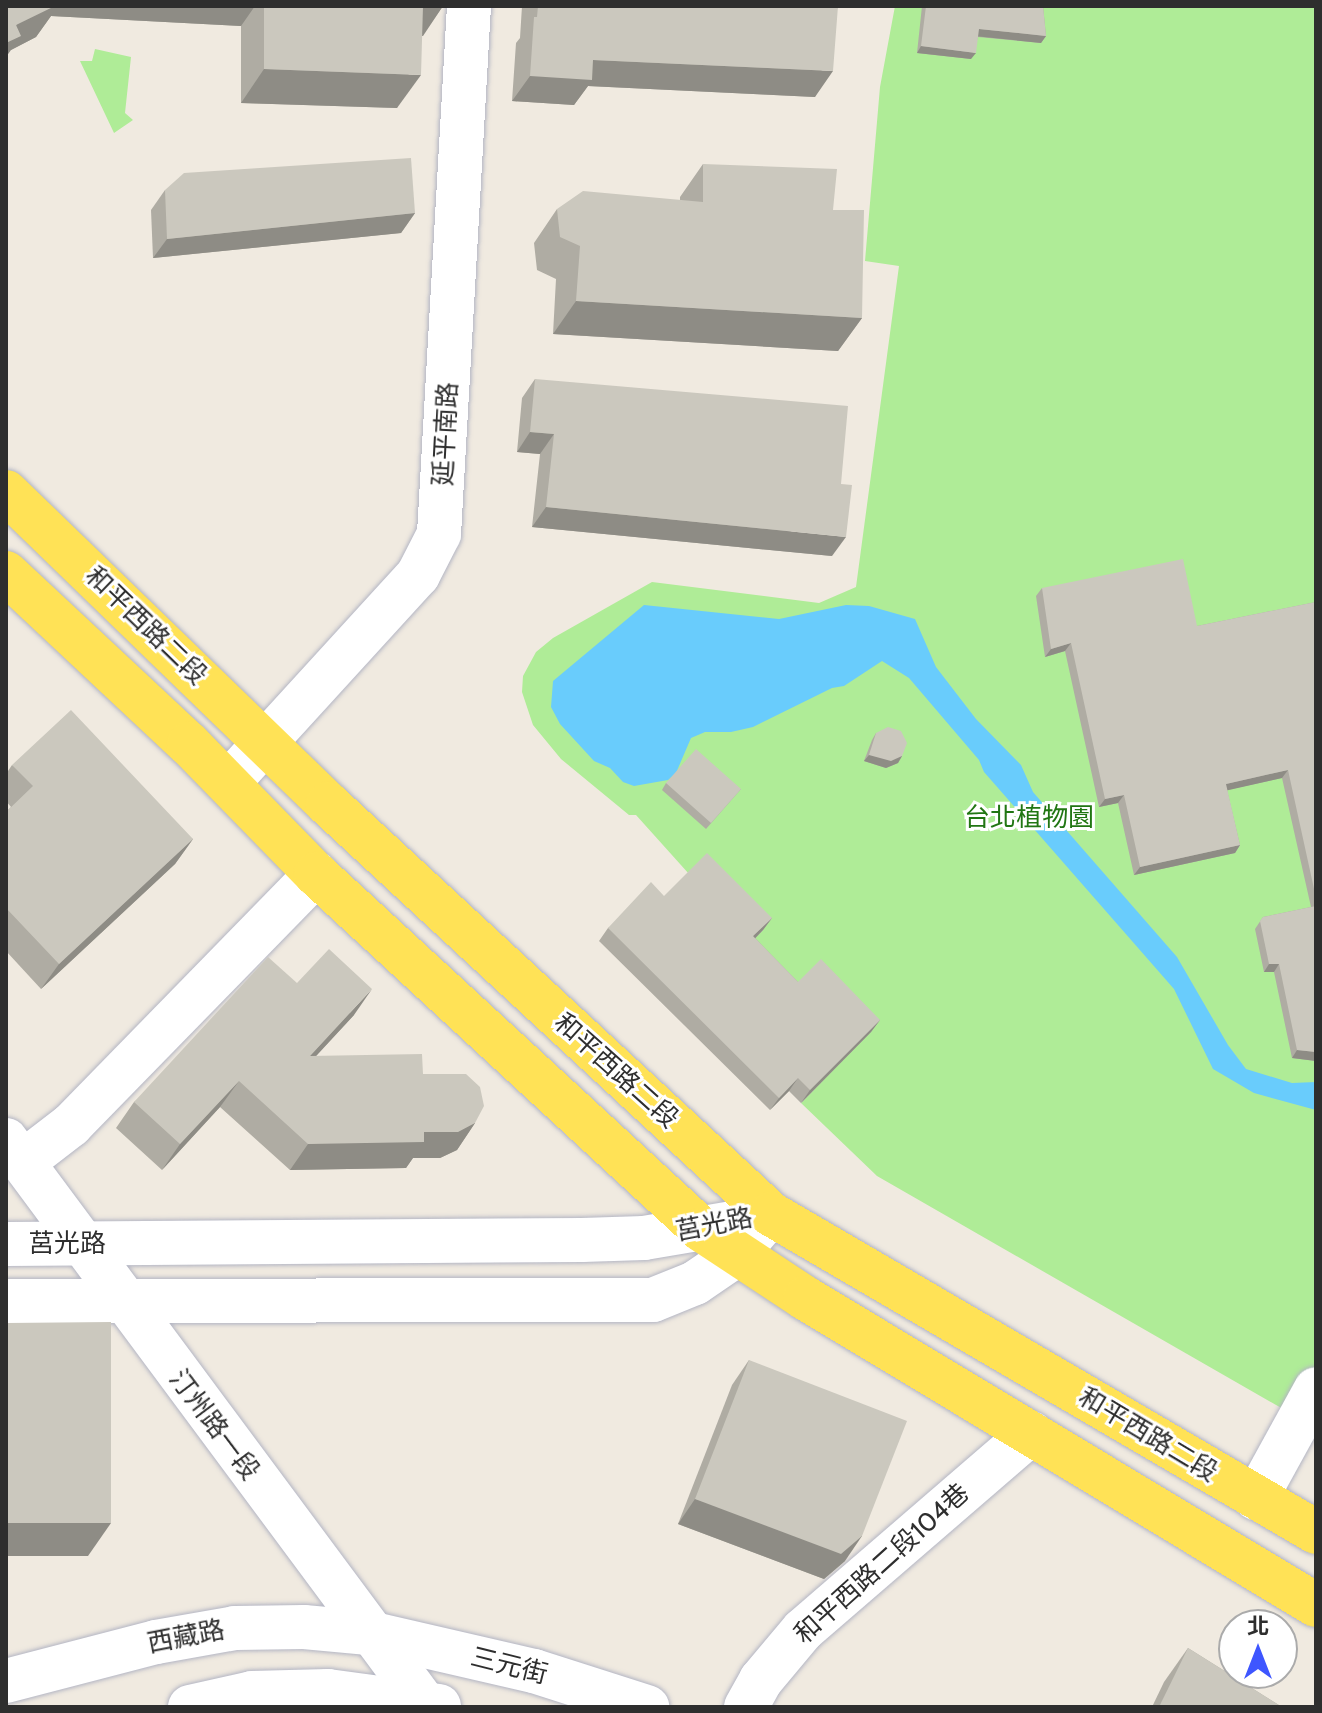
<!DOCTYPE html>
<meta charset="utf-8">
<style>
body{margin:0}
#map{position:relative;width:1322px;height:1713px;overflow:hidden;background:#f0eae0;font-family:Cabin,"Noto Sans TC",sans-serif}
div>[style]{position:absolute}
.green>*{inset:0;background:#afec97}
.water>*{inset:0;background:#69ccfc}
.roads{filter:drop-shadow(0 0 2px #b3b5c3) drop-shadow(0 0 2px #b3b5c3)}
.minor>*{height:44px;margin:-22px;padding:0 22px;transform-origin:22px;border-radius:22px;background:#fff}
.major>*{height:44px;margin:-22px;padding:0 22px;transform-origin:22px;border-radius:22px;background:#ffe256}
.wall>*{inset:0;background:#afaca3}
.shaded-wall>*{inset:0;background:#8e8c85}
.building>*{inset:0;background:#cbc8be}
span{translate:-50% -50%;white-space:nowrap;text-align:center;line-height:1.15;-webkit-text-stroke:6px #fff;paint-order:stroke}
.street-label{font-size:26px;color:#2e2e2e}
.park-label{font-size:26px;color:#217613}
.frame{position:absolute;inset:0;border:8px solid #2e2e2e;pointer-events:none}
.north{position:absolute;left:1218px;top:1609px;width:80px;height:80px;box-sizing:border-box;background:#fff;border:2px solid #ababab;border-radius:50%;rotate:0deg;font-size:22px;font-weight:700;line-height:32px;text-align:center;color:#2e2e2e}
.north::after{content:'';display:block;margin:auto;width:28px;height:36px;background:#3e56ff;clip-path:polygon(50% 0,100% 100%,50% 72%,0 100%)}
</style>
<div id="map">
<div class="green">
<div style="clip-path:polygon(895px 6px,1316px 6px,1316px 1428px,877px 1176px,801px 1103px,832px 1071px,726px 967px,763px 930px,689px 874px,636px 815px,629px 815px,561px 759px,533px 725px,522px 692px,523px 676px,536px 652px,553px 638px,652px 582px,819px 603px,856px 587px,899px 266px,865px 261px,880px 87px)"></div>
<div style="clip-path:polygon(95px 49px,131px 57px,125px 113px,133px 120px,114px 133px,80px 61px,92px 61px)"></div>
</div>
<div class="water">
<div style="clip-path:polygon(644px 605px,779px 619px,846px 605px,869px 606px,915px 619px,936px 667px,976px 719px,1021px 765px,1033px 792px,1177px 957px,1228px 1045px,1246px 1069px,1292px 1083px,1316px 1082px,1316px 1110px,1254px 1093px,1213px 1069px,1174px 989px,984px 772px,979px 760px,909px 678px,882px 661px,844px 686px,832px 688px,753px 727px,731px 732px,705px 732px,691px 738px,676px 773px,668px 780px,634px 786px,623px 782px,610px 768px,594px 761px,560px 724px,551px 707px,553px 681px)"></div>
</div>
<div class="roads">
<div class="minor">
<div style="left:228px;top:783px;width:282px;rotate:-47.6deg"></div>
<div style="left:418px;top:575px;width:46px;rotate:-62.9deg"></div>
<div style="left:439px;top:534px;width:529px;rotate:-86.75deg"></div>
<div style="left:6px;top:1140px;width:706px;rotate:53.41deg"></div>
<div style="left:23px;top:1162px;width:61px;rotate:-37.6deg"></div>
<div style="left:71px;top:1125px;width:351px;rotate:-45.7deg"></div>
<div style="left:6px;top:1244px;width:576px;rotate:-0.4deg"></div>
<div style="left:582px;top:1240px;width:62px;rotate:-1.8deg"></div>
<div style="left:644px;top:1238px;width:90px;rotate:-9.6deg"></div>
<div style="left:6px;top:1301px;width:647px;rotate:-0.09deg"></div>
<div style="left:653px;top:1300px;width:45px;rotate:-22deg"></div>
<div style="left:695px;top:1283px;width:50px;rotate:-34.3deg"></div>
<div style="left:736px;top:1255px;width:54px;rotate:-49.5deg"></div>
<div style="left:1256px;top:1498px;width:124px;rotate:-61.2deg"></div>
<div style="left:6px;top:1681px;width:155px;rotate:-14.6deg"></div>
<div style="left:156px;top:1642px;width:80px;rotate:-10deg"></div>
<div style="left:235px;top:1628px;width:69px;rotate:-0.8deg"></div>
<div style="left:304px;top:1627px;width:65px;rotate:5.3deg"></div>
<div style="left:369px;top:1633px;width:169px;rotate:13deg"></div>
<div style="left:534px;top:1671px;width:119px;rotate:17.7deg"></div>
<div style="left:190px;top:1707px;width:64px;rotate:-12.7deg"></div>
<div style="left:252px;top:1693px;width:76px;rotate:-1.5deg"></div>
<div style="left:328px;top:1691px;width:112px;rotate:7.7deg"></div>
<div style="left:746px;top:1707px;width:31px;rotate:-61deg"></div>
<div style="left:761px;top:1680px;width:65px;rotate:-50deg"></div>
<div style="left:803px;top:1630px;width:301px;rotate:-40.8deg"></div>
</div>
<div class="major">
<div style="left:6px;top:492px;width:448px;rotate:44.1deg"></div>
<div style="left:328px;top:804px;width:604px;rotate:42.78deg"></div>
<div style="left:771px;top:1214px;width:631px;rotate:30.26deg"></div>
<div style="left:6px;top:573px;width:250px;rotate:43.1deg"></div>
<div style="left:189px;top:744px;width:182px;rotate:45.7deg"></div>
<div style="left:316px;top:874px;width:525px;rotate:42.68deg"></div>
<div style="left:702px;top:1230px;width:123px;rotate:33.4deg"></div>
<div style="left:805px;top:1298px;width:596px;rotate:31deg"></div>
</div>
</div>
<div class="wall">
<div style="clip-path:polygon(6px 6px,443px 6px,422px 36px,397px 108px,241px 103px,241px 26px,51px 16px,36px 37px,11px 50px)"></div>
<div style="clip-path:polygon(522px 6px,838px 6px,815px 97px,588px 86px,574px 105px,512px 101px,516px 43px,520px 38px)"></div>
<div style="clip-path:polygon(922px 6px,1043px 6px,1046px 36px,1041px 43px,978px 37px,971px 59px,917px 53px)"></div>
<div style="clip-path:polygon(703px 164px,833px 210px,862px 318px,838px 351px,553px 334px,556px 279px,537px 270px,534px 243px,557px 209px,680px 200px,680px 197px)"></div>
<div style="clip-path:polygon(165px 190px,415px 213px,401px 233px,153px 258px,151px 210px)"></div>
<div style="clip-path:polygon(535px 379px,832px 556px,532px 527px,540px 454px,517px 452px,522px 398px)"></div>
<div style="clip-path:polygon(1042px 588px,1197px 626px,1316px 602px,1316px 1061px,1292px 1058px,1274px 972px,1264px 972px,1255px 929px,1263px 917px,1311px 907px,1282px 778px,1227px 790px,1240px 845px,1235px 853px,1134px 875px,1118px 803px,1099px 807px,1065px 651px,1045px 657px,1036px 596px)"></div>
<div style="clip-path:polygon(876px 733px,902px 756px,898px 763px,886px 768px,864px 761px,872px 740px)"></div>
<div style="clip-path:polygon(12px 765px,193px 839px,175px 864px,41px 989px,6px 951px,6px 812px,11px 807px,6px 801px,6px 774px)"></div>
<div style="clip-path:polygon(666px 783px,741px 789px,706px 829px,662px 790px)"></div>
<div style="clip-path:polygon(664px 896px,772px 918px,763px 930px,755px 938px,798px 982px,880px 1020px,871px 1032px,801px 1103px,789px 1091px,770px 1110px,599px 941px,608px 928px)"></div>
<div style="clip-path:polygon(297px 983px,354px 1015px,316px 1056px,423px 1074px,475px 1123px,457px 1150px,440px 1158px,413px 1158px,406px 1168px,290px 1170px,220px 1107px,162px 1170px,116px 1128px,134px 1102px)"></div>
<div style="clip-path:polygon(749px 1360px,845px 1561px,824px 1579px,678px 1524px,732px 1385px)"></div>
<div style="clip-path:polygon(1188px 1648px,1282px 1707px,1152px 1707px,1164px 1682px)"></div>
</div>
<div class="shaded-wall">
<div style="clip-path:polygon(30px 6px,255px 6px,241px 26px,51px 16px,36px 37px,11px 50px,6px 57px,6px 40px)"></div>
<div style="clip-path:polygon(420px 6px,443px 6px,423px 36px,400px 35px)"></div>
<div style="clip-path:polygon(979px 29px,1046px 36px,1041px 43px,974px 36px)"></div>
<div style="clip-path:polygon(921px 46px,976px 53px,971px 59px,917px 53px)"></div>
<div style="clip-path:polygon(593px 60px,833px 71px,815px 97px,588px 86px,574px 105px,512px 101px,530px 76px)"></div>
<div style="clip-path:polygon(264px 69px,421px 75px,397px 108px,241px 103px)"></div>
<div style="clip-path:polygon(415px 213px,401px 233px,153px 258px,167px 239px)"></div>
<div style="clip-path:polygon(576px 301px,862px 318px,838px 351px,553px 334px)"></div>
<div style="clip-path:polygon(530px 432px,554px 434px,540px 454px,517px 452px)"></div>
<div style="clip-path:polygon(546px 507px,846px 537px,832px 556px,532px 527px)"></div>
<div style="clip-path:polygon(1071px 643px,1065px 651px,1045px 657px,1051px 649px)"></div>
<div style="clip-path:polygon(869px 755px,902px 756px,898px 763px,886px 768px,864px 761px)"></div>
<div style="clip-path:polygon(1288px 770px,1282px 778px,1220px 792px,1226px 784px)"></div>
<div style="clip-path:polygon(1124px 795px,1118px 803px,1099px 807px,1105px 799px)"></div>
<div style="clip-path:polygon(193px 839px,175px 864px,41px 989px,59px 964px)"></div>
<div style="clip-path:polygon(1240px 845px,1235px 853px,1134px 875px,1140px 867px)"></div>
<div style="clip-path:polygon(772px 918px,763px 930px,745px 949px,753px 936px)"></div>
<div style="clip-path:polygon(1269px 964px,1279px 964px,1274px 972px,1264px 972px)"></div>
<div style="clip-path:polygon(372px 989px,354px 1015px,292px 1082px,310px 1056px)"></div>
<div style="clip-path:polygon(880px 1020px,871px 1032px,801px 1103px,810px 1090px)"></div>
<div style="clip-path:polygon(1297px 1050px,1316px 1052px,1316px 1061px,1292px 1058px)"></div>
<div style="clip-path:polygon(798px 1078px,789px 1091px,770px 1110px,779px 1098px)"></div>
<div style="clip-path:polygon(239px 1081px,220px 1107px,162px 1170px,180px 1144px)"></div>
<div style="clip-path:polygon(475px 1123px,457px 1150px,440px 1158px,413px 1158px,406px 1168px,290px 1170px,308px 1144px,424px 1132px)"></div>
<div style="clip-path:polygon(695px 1499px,862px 1536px,845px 1561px,824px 1579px,678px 1524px)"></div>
<div style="clip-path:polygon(6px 1523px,111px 1523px,88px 1556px,6px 1556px)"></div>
</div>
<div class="building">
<div style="clip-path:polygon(6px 6px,55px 6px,16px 25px,21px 36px,6px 43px)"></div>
<div style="clip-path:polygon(264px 6px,423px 6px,421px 75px,264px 69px)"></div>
<div style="clip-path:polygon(538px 6px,838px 6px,833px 71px,593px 60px,592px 80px,530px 76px,534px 17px,537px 17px)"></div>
<div style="clip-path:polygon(926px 6px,1043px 6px,1046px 36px,979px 29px,976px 53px,921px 46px)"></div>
<div style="clip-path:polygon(411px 158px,415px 213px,167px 239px,165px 190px,184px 173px)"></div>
<div style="clip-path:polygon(703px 164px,837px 169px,833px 210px,864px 210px,862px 318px,576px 301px,580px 246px,560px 237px,557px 209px,583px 191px,703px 202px)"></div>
<div style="clip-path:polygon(535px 379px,848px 406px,841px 484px,852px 485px,846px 537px,546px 507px,554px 434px,530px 432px)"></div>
<div style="clip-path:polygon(1183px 559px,1197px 626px,1316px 602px,1316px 898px,1288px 770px,1226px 784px,1240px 845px,1140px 867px,1124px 795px,1105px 799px,1071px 643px,1051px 649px,1042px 588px)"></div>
<div style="clip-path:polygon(71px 710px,193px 839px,59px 964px,6px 908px,6px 812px,33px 786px,12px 765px)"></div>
<div style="clip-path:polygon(888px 727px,901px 731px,907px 743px,902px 756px,891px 761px,869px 755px,876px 733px)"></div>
<div style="clip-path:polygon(696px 749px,741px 789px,711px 823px,666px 783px)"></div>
<div style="clip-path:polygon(707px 853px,772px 918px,753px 936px,798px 982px,821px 959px,880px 1020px,810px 1090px,798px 1078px,779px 1098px,608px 928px,651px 882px,664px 896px)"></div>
<div style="clip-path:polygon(1316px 906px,1316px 1052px,1297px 1050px,1279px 964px,1269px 964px,1260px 921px,1263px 917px)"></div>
<div style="clip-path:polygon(329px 949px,372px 989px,310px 1056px,422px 1054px,423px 1074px,466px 1074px,480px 1087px,484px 1106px,475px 1123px,458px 1132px,424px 1132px,424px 1142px,308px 1144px,239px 1081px,180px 1144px,134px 1102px,268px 957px,297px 983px)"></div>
<div style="clip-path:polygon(111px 1322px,111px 1523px,6px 1523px,6px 1323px)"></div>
<div style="clip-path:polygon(749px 1360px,907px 1421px,862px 1536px,841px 1554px,695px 1499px)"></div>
<div style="clip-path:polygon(1188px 1648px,1282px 1707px,1159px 1707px)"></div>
</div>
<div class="street-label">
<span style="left:446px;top:434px;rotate:-87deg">延平南路</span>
<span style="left:146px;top:626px;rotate:44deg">和平西路二段</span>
<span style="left:616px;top:1071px;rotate:42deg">和平西路二段</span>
<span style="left:714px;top:1225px;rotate:-11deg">莒光路</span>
<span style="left:67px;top:1244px">莒光路</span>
<span style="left:214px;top:1425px;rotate:53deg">汀州路一段</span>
<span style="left:1148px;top:1435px;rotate:31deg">和平西路二段</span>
<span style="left:882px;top:1564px;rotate:-42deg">和平西路二段104巷</span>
<span style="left:186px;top:1637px;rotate:-11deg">西藏路</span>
<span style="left:509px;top:1666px;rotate:14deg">三元街</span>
</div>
<div class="park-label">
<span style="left:1029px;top:818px">台北植物園</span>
</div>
<div class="frame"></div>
<div class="north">北</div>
</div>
